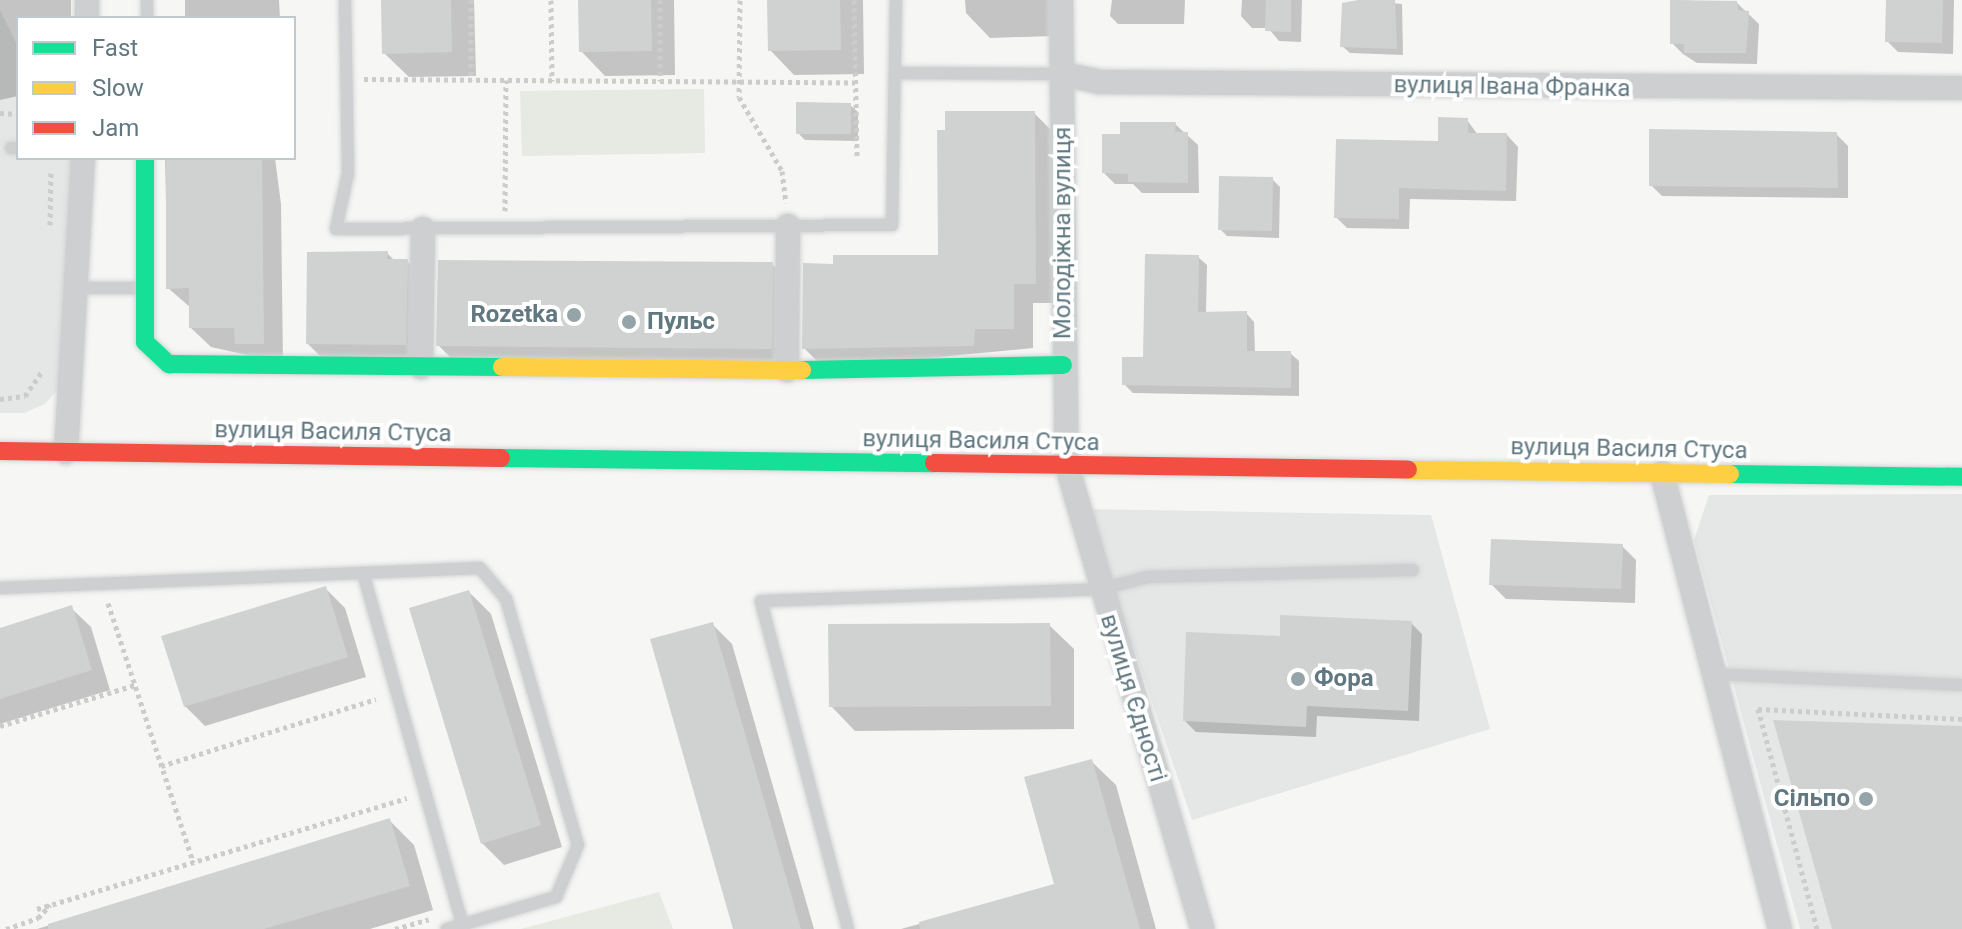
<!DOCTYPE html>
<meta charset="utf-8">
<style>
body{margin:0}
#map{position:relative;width:1962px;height:929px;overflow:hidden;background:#f6f6f5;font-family:Roboto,sans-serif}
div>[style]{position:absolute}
.built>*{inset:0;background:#e5e6e6}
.green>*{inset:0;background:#e7e9e3}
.shadow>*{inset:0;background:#0003}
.building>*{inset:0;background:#d0d1d1}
.path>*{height:5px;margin-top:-2.5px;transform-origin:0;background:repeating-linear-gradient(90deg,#ccc 0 4px,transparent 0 8px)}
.roads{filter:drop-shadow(0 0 2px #d2d4d4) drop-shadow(0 0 2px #d2d4d4)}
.lane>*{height:12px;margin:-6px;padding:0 6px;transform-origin:6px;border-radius:6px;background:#cdcfd0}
.street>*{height:24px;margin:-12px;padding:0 12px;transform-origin:12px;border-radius:12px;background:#cdcfd0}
.fast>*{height:18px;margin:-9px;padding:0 9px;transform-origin:9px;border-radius:9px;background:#16e098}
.slow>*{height:18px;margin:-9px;padding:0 9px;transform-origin:9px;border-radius:9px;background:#ffcf43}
.jam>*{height:18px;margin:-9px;padding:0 9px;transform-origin:9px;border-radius:9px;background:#f24e42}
.dots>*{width:22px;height:22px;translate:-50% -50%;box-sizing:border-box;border:4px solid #fff;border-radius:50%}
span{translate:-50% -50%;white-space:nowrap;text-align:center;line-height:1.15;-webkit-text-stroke:8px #fff;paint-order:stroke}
.street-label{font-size:24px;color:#617880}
.poi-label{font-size:24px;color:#617880;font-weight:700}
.right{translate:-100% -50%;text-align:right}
.left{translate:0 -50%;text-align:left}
.legend{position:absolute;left:16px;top:16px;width:280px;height:144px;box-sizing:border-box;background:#fff;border:2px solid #c0c9cc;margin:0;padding:10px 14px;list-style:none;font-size:24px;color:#617880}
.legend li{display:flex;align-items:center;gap:16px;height:40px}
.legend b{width:40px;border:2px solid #c0c9cc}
</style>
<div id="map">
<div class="built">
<div style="clip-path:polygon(0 10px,18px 47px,18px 158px,73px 158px,60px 387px,45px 404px,24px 413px,0 413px)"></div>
<div style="clip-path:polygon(1962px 494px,1962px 929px,1800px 929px,1694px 540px,1709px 495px)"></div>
<div style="clip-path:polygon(1087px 509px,1431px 515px,1490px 729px,1192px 820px)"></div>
</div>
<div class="green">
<div style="clip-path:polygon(704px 89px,705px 153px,522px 156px,520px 91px)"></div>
<div style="clip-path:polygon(659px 892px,673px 929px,521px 929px)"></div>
</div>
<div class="shadow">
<div style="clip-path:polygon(0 0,71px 0,71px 18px,18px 18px,18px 96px,0 100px)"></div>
<div style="clip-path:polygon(185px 0,279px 0,280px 18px,185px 18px)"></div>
<div style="clip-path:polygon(383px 0,474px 0,476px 76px,409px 77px,384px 53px)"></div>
<div style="clip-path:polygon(580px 0,674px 0,675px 75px,605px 76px,581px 51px)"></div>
<div style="clip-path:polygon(769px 0,863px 0,864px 74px,794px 75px,770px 50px)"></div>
<div style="clip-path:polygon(965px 0,1051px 0,1052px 36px,990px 38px,966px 13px)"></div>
<div style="clip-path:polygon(1112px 0,1185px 0,1184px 24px,1118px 24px,1110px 16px)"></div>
<div style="clip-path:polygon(1242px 0,1302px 0,1301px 42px,1279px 41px,1268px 28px,1252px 28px,1241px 16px)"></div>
<div style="clip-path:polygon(1361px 0,1402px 4px,1403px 55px,1350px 53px,1342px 46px)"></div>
<div style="clip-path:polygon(1672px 0,1737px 3px,1759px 24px,1757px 64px,1697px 63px,1683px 54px,1672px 43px)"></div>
<div style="clip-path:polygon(1888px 0,1954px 0,1953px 54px,1898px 52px,1887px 41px)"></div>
<div style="clip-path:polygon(850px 105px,858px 112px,858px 141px,805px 140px,798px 133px)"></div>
<div style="clip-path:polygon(1034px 113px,1054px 133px,1055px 303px,1033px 303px,1033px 348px,824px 368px,804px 348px,835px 266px,940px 257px)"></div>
<div style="clip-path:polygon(1467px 120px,1478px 135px,1507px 135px,1518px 147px,1516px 201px,1410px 199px,1409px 229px,1347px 228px,1336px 217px)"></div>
<div style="clip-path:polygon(1175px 124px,1198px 145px,1199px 193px,1142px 193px,1133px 184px,1115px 184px,1104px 173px,1122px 136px)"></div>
<div style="clip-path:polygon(1836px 134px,1848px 146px,1848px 198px,1662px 196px,1651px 185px)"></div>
<div style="clip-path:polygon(165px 158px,275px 158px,281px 204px,283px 363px,211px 347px,191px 328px,191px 308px,168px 288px)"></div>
<div style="clip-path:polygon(1272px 179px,1280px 187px,1279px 238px,1227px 236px,1220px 229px)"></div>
<div style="clip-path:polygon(387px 253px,395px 261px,407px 261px,426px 281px,425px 364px,327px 363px,308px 344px)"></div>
<div style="clip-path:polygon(1198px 257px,1207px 265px,1206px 314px,1246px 313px,1254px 322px,1255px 353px,1290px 353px,1299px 361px,1299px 396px,1133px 393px,1124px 384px,1145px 359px)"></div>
<div style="clip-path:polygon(772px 264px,792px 284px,791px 368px,458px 365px,438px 345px)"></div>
<div style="clip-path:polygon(1622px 546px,1636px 560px,1635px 603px,1506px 599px,1491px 584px)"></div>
<div style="clip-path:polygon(325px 588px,345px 608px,366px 677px,205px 726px,185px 706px)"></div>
<div style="clip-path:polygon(469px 592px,491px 614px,562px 847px,504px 865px,482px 843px)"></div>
<div style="clip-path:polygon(71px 608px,91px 627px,110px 690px,0 724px,0 630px)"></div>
<div style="clip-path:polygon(1411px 623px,1422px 634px,1419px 721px,1317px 716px,1316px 737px,1196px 732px,1185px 721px,1282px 638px)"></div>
<div style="clip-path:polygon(712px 624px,732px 644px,814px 929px,736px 929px)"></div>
<div style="clip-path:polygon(1049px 625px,1074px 649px,1074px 729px,855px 731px,831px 706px)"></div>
<div style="clip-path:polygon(1091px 761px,1116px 785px,1156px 929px,901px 929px,1056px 886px)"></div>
<div style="clip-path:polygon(390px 821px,414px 845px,433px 910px,370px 929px,37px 929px)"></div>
</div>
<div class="building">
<div style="clip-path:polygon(381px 0,451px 0,452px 52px,382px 54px)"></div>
<div style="clip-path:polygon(578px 0,651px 0,652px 51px,579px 52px)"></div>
<div style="clip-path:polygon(767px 0,840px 0,841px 50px,768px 51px)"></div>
<div style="clip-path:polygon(1266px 0,1291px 0,1291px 32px,1265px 31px)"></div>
<div style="clip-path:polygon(1358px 0,1395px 0,1397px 49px,1340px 47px,1342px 3px)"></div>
<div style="clip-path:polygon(1670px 0,1737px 1px,1738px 10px,1749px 11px,1746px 53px,1684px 53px,1684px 44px,1670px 44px)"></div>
<div style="clip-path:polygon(1886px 0,1943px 0,1942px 43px,1885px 42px)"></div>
<div style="clip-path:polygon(796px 102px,851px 103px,851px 134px,796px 134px)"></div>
<div style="clip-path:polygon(945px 111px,1035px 111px,1036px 284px,1014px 284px,1014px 329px,975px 329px,974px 346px,802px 349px,803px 263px,833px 264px,833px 255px,938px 255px,937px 130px,945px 130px)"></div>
<div style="clip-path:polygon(1438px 117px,1468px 118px,1468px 133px,1507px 133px,1506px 191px,1399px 188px,1399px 219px,1334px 218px,1336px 139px,1438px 141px)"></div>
<div style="clip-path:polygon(1120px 122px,1176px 122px,1175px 132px,1188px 132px,1188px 183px,1128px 182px,1128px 174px,1102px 173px,1102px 134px,1120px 134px)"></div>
<div style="clip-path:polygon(1649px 129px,1837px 132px,1838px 188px,1649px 186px)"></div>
<div style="clip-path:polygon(166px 158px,262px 158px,264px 344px,235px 344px,234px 328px,189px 328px,189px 288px,166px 289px)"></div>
<div style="clip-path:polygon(1219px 176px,1273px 177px,1272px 231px,1218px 230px)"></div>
<div style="clip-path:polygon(388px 251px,387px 259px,408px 259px,406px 345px,306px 344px,307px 252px)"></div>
<div style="clip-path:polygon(1145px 254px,1199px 255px,1198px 312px,1247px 311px,1247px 351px,1291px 351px,1291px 388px,1122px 385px,1122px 357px,1143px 357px)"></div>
<div style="clip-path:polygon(438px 260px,773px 262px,772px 349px,436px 346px)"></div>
<div style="clip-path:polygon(1491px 539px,1623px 544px,1621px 589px,1489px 585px)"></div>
<div style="clip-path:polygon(326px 586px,348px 657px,184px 707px,161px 636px)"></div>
<div style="clip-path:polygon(469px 590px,541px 825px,481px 844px,409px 608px)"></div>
<div style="clip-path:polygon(72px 605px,92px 670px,0 699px,0 628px)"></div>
<div style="clip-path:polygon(1280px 615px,1412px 621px,1408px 711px,1307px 706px,1306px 727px,1183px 721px,1186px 632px,1280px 636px)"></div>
<div style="clip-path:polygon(713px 622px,801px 929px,733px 929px,650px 639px)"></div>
<div style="clip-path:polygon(1050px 623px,1051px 706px,829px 707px,828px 624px)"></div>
<div style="clip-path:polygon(1773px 720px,1962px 726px,1962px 929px,1832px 929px)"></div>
<div style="clip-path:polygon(1092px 759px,1140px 929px,920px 929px,919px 922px,1054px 884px,1024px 777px)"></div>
<div style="clip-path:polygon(390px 818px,410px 886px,264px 929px,48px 929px,48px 924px)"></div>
</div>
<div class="path">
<div style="left:471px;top:0;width:80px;rotate:90deg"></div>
<div style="left:551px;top:0;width:81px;rotate:89.3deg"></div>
<div style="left:660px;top:0;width:81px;rotate:90deg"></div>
<div style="left:740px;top:0;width:97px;rotate:90.6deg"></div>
<div style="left:739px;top:97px;width:86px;rotate:59.8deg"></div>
<div style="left:782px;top:171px;width:32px;rotate:83deg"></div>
<div style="left:854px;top:0;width:156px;rotate:88.9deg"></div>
<div style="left:364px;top:79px;width:491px;rotate:0.4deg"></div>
<div style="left:0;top:113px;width:18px;rotate:3deg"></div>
<div style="left:505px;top:211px;width:131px;rotate:-89.6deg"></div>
<div style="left:50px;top:225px;width:55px;rotate:-89deg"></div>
<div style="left:0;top:399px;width:25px;rotate:-7deg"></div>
<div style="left:25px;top:396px;width:32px;rotate:-55deg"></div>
<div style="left:108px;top:603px;width:273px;rotate:71.8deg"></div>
<div style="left:0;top:726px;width:141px;rotate:-16.9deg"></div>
<div style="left:161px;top:766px;width:225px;rotate:-17.3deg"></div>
<div style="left:37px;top:909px;width:386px;rotate:-16.7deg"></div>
<div style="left:6px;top:929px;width:34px;rotate:-19deg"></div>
<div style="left:38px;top:918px;width:18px;rotate:-47deg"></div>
<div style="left:395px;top:929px;width:35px;rotate:-16deg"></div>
<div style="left:1817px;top:929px;width:228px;rotate:-105deg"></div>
<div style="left:1758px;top:709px;width:204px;rotate:2.8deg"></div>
</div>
<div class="roads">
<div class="lane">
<div style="left:147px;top:0;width:18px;rotate:90deg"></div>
<div style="left:345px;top:0;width:173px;rotate:89deg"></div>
<div style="left:348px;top:173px;width:57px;rotate:102.1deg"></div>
<div style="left:336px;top:229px;width:556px;rotate:-0.41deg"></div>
<div style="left:892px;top:225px;width:225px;rotate:-89deg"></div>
<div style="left:895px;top:73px;width:168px;rotate:0.3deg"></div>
<div style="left:11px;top:148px;width:7px"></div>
<div style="left:76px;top:288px;width:66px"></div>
<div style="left:363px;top:573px;width:365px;rotate:74.2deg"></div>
<div style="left:0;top:588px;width:480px;rotate:-2.4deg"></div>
<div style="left:480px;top:568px;width:40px;rotate:50deg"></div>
<div style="left:506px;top:599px;width:256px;rotate:73.7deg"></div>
<div style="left:578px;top:845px;width:56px;rotate:112.9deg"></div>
<div style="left:556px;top:897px;width:114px;rotate:163.6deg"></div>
<div style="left:1711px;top:674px;width:251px;rotate:2.5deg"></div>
<div style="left:848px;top:929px;width:339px;rotate:-104.9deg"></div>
<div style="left:761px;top:601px;width:339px;rotate:-2deg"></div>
<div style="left:1100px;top:589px;width:49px;rotate:-14deg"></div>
<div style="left:1148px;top:577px;width:265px;rotate:-1.5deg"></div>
</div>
<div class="street">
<div style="left:1061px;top:0;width:466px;rotate:89.3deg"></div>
<div style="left:1067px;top:466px;width:482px;rotate:73.7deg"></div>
<div style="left:87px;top:18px;width:18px;rotate:-90deg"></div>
<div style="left:1063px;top:74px;width:38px;rotate:12deg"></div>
<div style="left:1100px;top:82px;width:862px;rotate:0.4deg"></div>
<div style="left:421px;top:367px;width:138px;rotate:-89.2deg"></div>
<div style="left:787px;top:370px;width:144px;rotate:-89.6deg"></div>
<div style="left:66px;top:452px;width:294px;rotate:-86.7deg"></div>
<div style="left:1662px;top:473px;width:471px;rotate:75.5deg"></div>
</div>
<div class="fast">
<div style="left:145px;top:158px;width:184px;rotate:90deg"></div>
<div style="left:145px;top:342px;width:33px;rotate:43deg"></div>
<div style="left:169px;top:364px;width:333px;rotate:0.5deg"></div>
<div style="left:802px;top:370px;width:261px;rotate:-1.1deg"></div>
<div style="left:501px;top:458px;width:433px;rotate:0.7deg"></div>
<div style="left:1730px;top:474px;width:232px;rotate:0.7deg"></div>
</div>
<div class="slow">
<div style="left:502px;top:367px;width:300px;rotate:0.6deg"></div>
<div style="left:1408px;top:470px;width:322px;rotate:0.7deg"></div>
</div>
<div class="jam">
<div style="left:0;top:451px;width:501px;rotate:0.8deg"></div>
<div style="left:934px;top:463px;width:474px;rotate:0.8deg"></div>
</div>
</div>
<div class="dots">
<div style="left:574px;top:315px;background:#95a4a9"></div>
<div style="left:629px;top:322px;background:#95a4a9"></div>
<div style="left:1298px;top:679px;background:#95a4a9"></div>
<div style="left:1866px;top:799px;background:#95a4a9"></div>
</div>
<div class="street-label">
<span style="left:1512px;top:87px;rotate:1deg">вулиця Івана Франка</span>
<span style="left:1063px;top:233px;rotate:-90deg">Молодіжна вулиця</span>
<span style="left:333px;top:432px;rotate:1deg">вулиця Василя Стуса</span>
<span style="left:981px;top:441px;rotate:1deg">вулиця Василя Стуса</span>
<span style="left:1629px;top:449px;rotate:1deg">вулиця Василя Стуса</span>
<span style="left:1133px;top:698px;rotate:73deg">вулиця Єдності</span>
</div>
<div class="poi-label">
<span class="right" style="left:558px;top:315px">Rozetka</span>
<span class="left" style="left:647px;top:322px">Пульс</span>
<span class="left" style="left:1314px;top:679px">Фора</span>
<span class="right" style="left:1850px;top:799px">Сільпо</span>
</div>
<ul class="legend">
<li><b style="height:10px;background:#16e098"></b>Fast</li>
<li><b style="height:10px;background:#ffcf43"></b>Slow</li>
<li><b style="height:10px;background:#f24e42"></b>Jam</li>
</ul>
</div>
